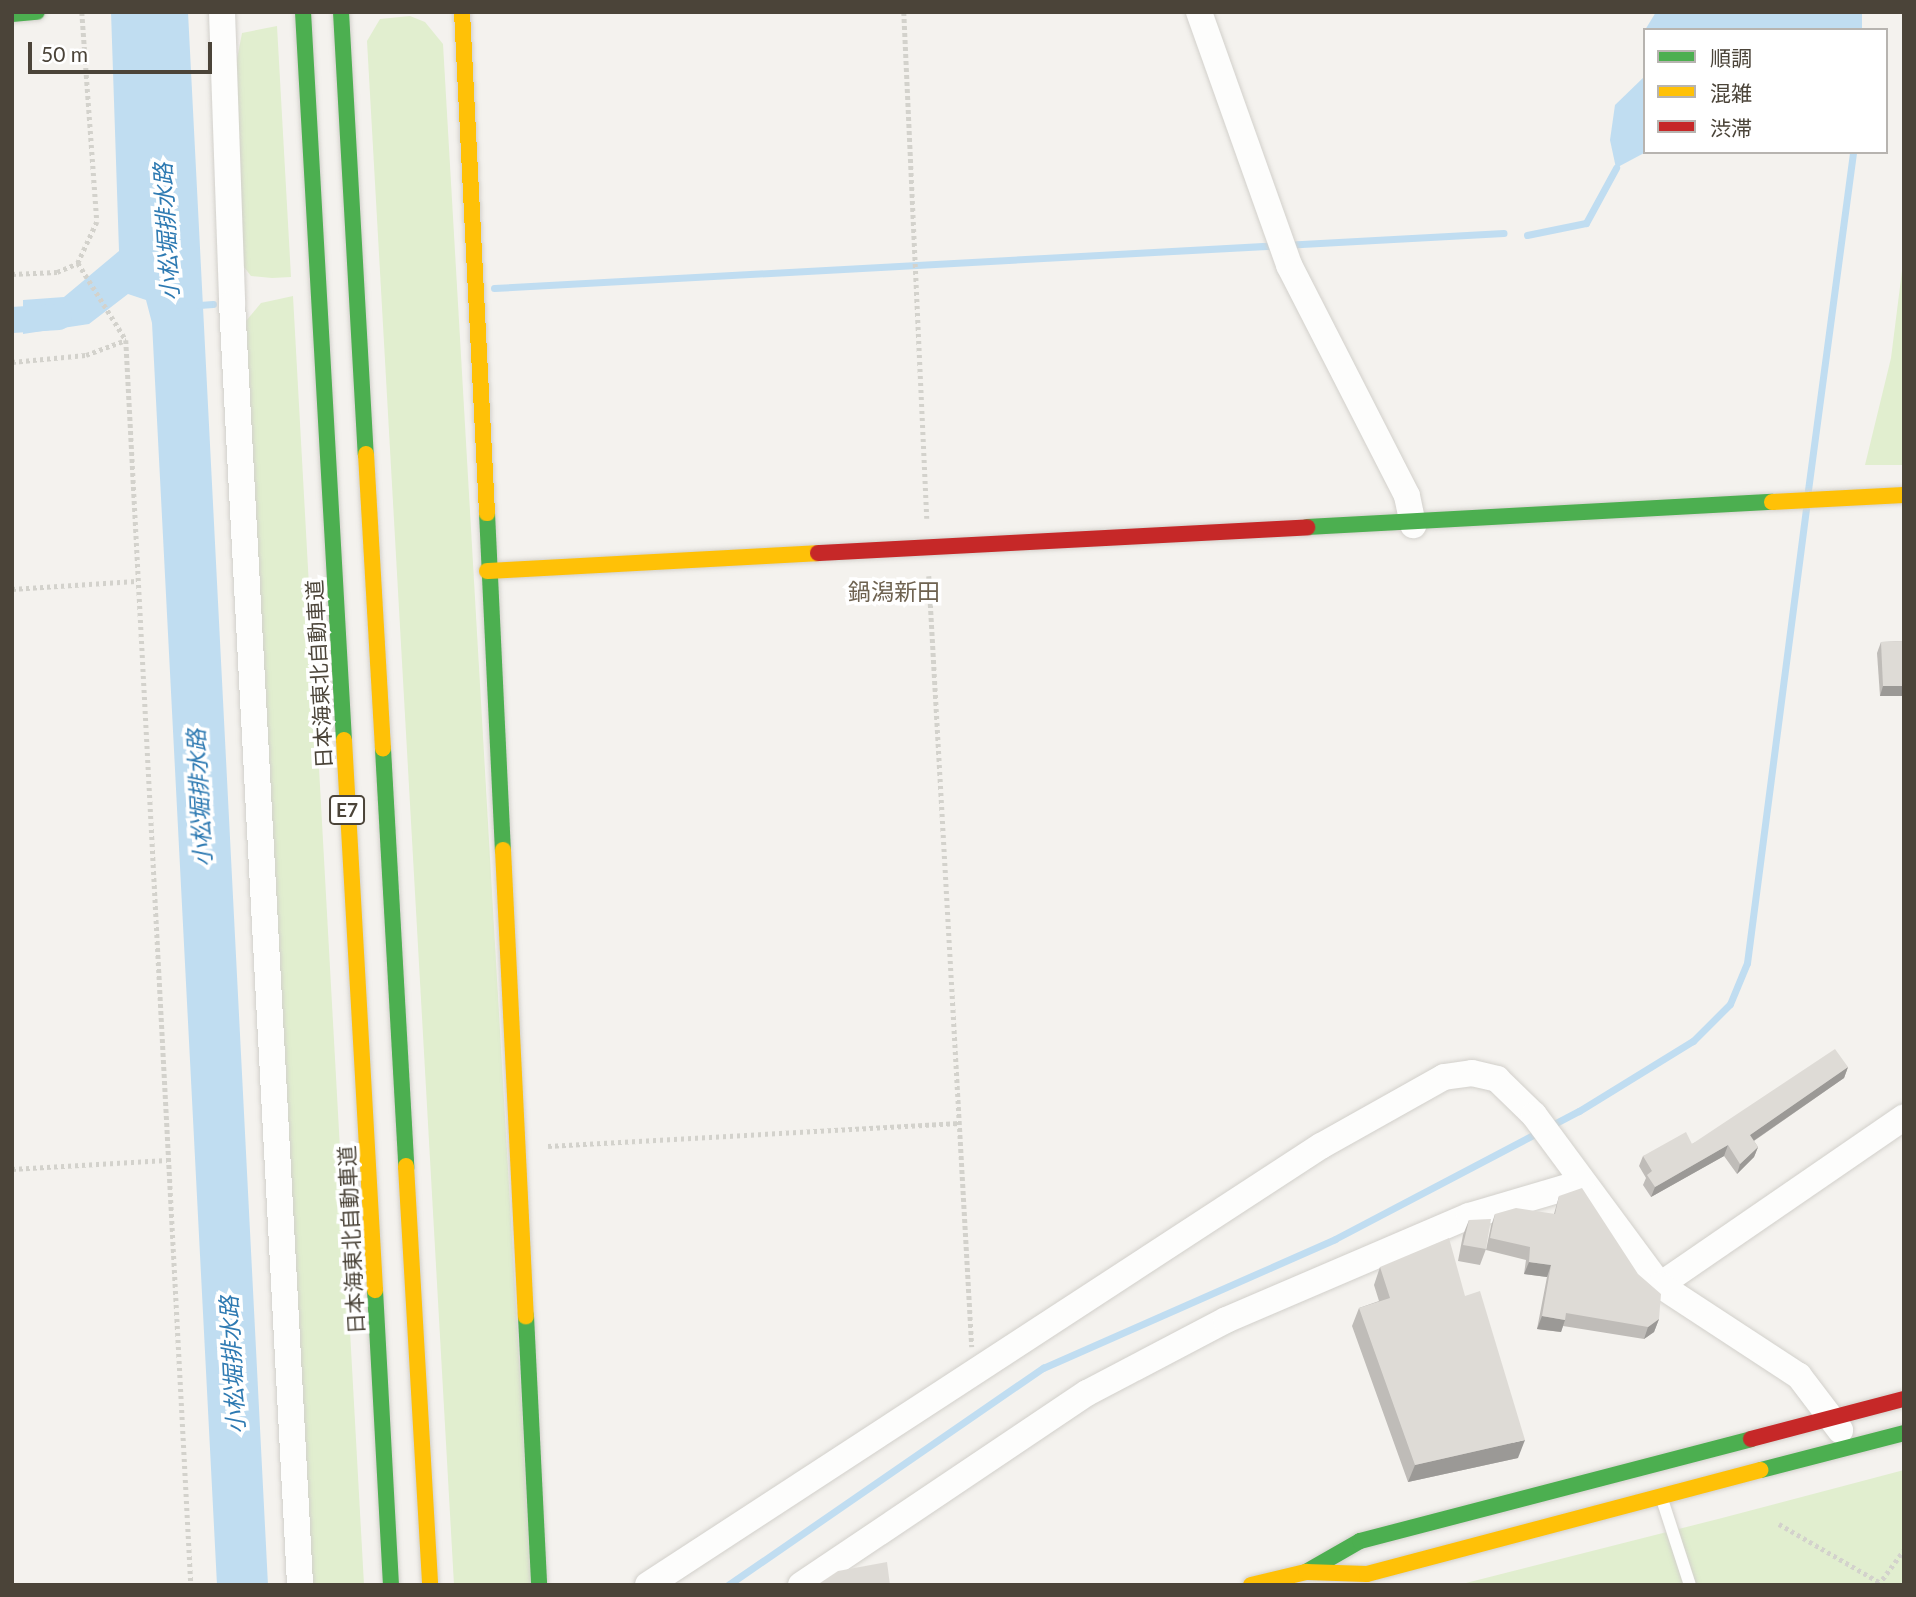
<!DOCTYPE html>
<meta charset="utf-8">
<style>
body{margin:0}
#map{position:relative;width:1916px;height:1597px;overflow:hidden;background:#f4f2ee;font-family:Lato,"Noto Sans JP",sans-serif}
div>[style]{position:absolute}
.green>*{inset:0;background:#e1eecf}
.water>*{inset:0;background:#c0ddf1}
.stream>*{height:7px;margin:-3.5px;padding:0 3.5px;transform-origin:3.5px;border-radius:3.5px;background:#c0ddf1}
.canal>*{height:26px;margin:-13px;padding:0 13px;transform-origin:13px;border-radius:13px;background:#c0ddf1}
.path>*{height:4.5px;margin-top:-2.25px;transform-origin:0;background:repeating-linear-gradient(90deg,#d3d2cc 0 3.5px,transparent 0 7px)}
.roads{filter:drop-shadow(0 0 2px #d2d0cb) drop-shadow(0 0 2px #d2d0cb)}
.lane>*{height:12px;margin:-6px;padding:0 6px;transform-origin:6px;border-radius:6px;background:#fdfdfc}
.street>*{height:26px;margin:-13px;padding:0 13px;transform-origin:13px;border-radius:13px;background:#fdfdfc}
.fast>*{height:16px;margin:-8px;padding:0 8px;transform-origin:8px;border-radius:8px;background:#4caf50}
.slow>*{height:16px;margin:-8px;padding:0 8px;transform-origin:8px;border-radius:8px;background:#ffc107}
.jam>*{height:16px;margin:-8px;padding:0 8px;transform-origin:8px;border-radius:8px;background:#c62828}
.wall>*{inset:0;background:#bfbcb8}
.shaded-wall>*{inset:0;background:#9b9996}
.building>*{inset:0;background:#dedbd6}
span{translate:-50% -50%;white-space:nowrap;text-align:center;line-height:1.15;-webkit-text-stroke:7px #fff;paint-order:stroke}
.shield-label span{padding:2px 5px;background:#fff;border:2px solid;border-radius:5px;-webkit-text-stroke-width:0}
.shield-label{font-size:19px;color:#4b4439;font-weight:700}
.street-label{font-size:21px;color:#4b4439}
.water-label{font-size:23px;color:#2e7ab2;font-style:italic}
.neighbourhood-label{font-size:23px;color:#6e6250}
.frame{position:absolute;inset:0;border:14px solid #4b4439;pointer-events:none}
.legend{position:absolute;left:1643px;top:28px;width:245px;height:126px;box-sizing:border-box;background:#fff;border:2px solid #b7b4b0;margin:0;padding:9px 12px;list-style:none;font-size:21px;color:#4b4439}
.legend li{display:flex;align-items:center;gap:14px;height:35px}
.legend b{width:35px;border:2px solid #b7b4b0}
.scale{position:absolute;left:28px;top:42px;width:184px;height:32px;box-sizing:border-box;border:4px solid #4b4439;border-top:0;padding-left:9px;font-size:21px;line-height:24px;white-space:nowrap;color:#4b4439;-webkit-text-stroke:5px #fff;paint-order:stroke}
</style>
<div id="map">
<div class="green">
<div style="clip-path:polygon(410px 16px,425px 22px,443px 44px,532px 1585px,454px 1585px,367px 41px,380px 19px)"></div>
<div style="clip-path:polygon(277px 26px,291px 277px,272px 278px,251px 276px,240px 262px,236px 65px,242px 33px)"></div>
<div style="clip-path:polygon(1904px 255px,1904px 465px,1865px 465px,1891px 358px)"></div>
<div style="clip-path:polygon(293px 296px,364px 1585px,309px 1585px,246px 321px,261px 303px)"></div>
<div style="clip-path:polygon(1904px 1470px,1904px 1585px,1458px 1585px,1722px 1518px)"></div>
</div>
<div class="water">
<div style="clip-path:polygon(111px 12px,188px 12px,268px 1585px,217px 1585px,152px 323px,146px 300px,128px 294px,89px 324px,23px 334px,23px 300px,64px 297px,119px 251px)"></div>
<div style="clip-path:polygon(1656px 12px,1862px 12px,1862px 30px,1645px 30px)"></div>
<div style="clip-path:polygon(1645px 76px,1646px 152px,1616px 168px,1610px 140px,1615px 105px)"></div>
</div>
<div class="stream">
<div style="left:1527px;top:235px;width:60px;rotate:-11.5deg"></div>
<div style="left:1586px;top:223px;width:63px;rotate:-61.4deg"></div>
<div style="left:494px;top:288px;width:1011px;rotate:-3.12deg"></div>
<div style="left:199px;top:305px;width:14px;rotate:-4deg"></div>
<div style="left:1808px;top:490px;width:341px;rotate:-82.4deg"></div>
<div style="left:728px;top:1585px;width:383px;rotate:-34.6deg"></div>
<div style="left:1043px;top:1368px;width:319px;rotate:-23.8deg"></div>
<div style="left:1335px;top:1239px;width:276px;rotate:-27.7deg"></div>
<div style="left:1579px;top:1111px;width:134px;rotate:-31.6deg"></div>
<div style="left:1693px;top:1041px;width:52px;rotate:-45deg"></div>
<div style="left:1730px;top:1004px;width:44px;rotate:-67.5deg"></div>
<div style="left:1747px;top:963px;width:458px;rotate:-82.6deg"></div>
</div>
<div class="canal">
<div style="left:12px;top:320px;width:47px;rotate:-3.7deg"></div>
</div>
<div class="path">
<div style="left:82px;top:12px;width:211px;rotate:85.9deg"></div>
<div style="left:97px;top:222px;width:45px;rotate:114.9deg"></div>
<div style="left:78px;top:263px;width:91px;rotate:58.1deg"></div>
<div style="left:126px;top:340px;width:1247px;rotate:87.01deg"></div>
<div style="left:904px;top:12px;width:507px;rotate:87.4deg"></div>
<div style="left:12px;top:274px;width:45px;rotate:-2.5deg"></div>
<div style="left:57px;top:272px;width:23px;rotate:-23deg"></div>
<div style="left:12px;top:362px;width:74px;rotate:-5.4deg"></div>
<div style="left:86px;top:355px;width:43px;rotate:-20.6deg"></div>
<div style="left:929px;top:576px;width:772px;rotate:86.81deg"></div>
<div style="left:12px;top:589px;width:124px;rotate:-3.7deg"></div>
<div style="left:548px;top:1146px;width:412px;rotate:-3.2deg"></div>
<div style="left:12px;top:1169px;width:155px;rotate:-3.3deg"></div>
<div style="left:1779px;top:1524px;width:116px;rotate:30.1deg"></div>
<div style="left:1878px;top:1585px;width:44px;rotate:-53.4deg"></div>
</div>
<div class="roads">
<div class="lane">
<div style="left:1662px;top:1499px;width:90px;rotate:72deg"></div>
</div>
<div class="street">
<div style="left:222px;top:12px;width:291px;rotate:88deg"></div>
<div style="left:232px;top:303px;width:1284px;rotate:86.96deg"></div>
<div style="left:1199px;top:12px;width:269px;rotate:70.4deg"></div>
<div style="left:1289px;top:265px;width:259px;rotate:62.9deg"></div>
<div style="left:1407px;top:496px;width:30px;rotate:78deg"></div>
<div style="left:1660px;top:1285px;width:296px;rotate:-34.5deg"></div>
<div style="left:648px;top:1585px;width:804px;rotate:-33.12deg"></div>
<div style="left:1321px;top:1146px;width:141px;rotate:-29.3deg"></div>
<div style="left:1444px;top:1077px;width:28px;rotate:-8deg"></div>
<div style="left:1472px;top:1073px;width:26px;rotate:13deg"></div>
<div style="left:1497px;top:1079px;width:52px;rotate:44.2deg"></div>
<div style="left:1534px;top:1115px;width:212px;rotate:53.5deg"></div>
<div style="left:1660px;top:1285px;width:166px;rotate:33.2deg"></div>
<div style="left:1799px;top:1376px;width:68px;rotate:52.8deg"></div>
<div style="left:801px;top:1585px;width:344px;rotate:-33.9deg"></div>
<div style="left:1087px;top:1393px;width:157px;rotate:-27.7deg"></div>
<div style="left:1226px;top:1320px;width:264px;rotate:-23.2deg"></div>
<div style="left:1469px;top:1216px;width:117px;rotate:-16.4deg"></div>
</div>
<div class="fast">
<div style="left:303px;top:12px;width:729px;rotate:86.78deg"></div>
<div style="left:341px;top:12px;width:443px;rotate:86.8deg"></div>
<div style="left:12px;top:14px;width:25px;rotate:-5deg"></div>
<div style="left:487px;top:513px;width:337px;rotate:87.3deg"></div>
<div style="left:1307px;top:527px;width:466px;rotate:-3.1deg"></div>
<div style="left:383px;top:749px;width:418px;rotate:86.8deg"></div>
<div style="left:375px;top:1290px;width:295px;rotate:86.9deg"></div>
<div style="left:526px;top:1316px;width:269px;rotate:87.2deg"></div>
<div style="left:1761px;top:1470px;width:148px;rotate:-14.5deg"></div>
<div style="left:1306px;top:1572px;width:62px;rotate:-29.9deg"></div>
<div style="left:1360px;top:1541px;width:404px;rotate:-14.6deg"></div>
</div>
<div class="slow">
<div style="left:462px;top:12px;width:502px;rotate:87.14deg"></div>
<div style="left:366px;top:454px;width:295px;rotate:86.7deg"></div>
<div style="left:1772px;top:502px;width:132px;rotate:-3deg"></div>
<div style="left:487px;top:571px;width:331px;rotate:-3.1deg"></div>
<div style="left:344px;top:740px;width:551px;rotate:86.77deg"></div>
<div style="left:503px;top:850px;width:467px;rotate:87.2deg"></div>
<div style="left:406px;top:1166px;width:420px;rotate:86.7deg"></div>
<div style="left:1251px;top:1585px;width:57px;rotate:-13.3deg"></div>
<div style="left:1306px;top:1572px;width:61px;rotate:1.9deg"></div>
<div style="left:1367px;top:1574px;width:407px;rotate:-14.8deg"></div>
</div>
<div class="jam">
<div style="left:818px;top:553px;width:490px;rotate:-3deg"></div>
<div style="left:1751px;top:1439px;width:158px;rotate:-14.7deg"></div>
</div>
</div>
<div class="wall">
<div style="clip-path:polygon(1904px 641px,1904px 696px,1880px 696px,1877px 653px,1881px 642px)"></div>
<div style="clip-path:polygon(1848px 1067px,1844px 1078px,1754px 1141px,1758px 1147px,1754px 1157px,1737px 1174px,1724px 1156px,1651px 1197px,1643px 1185px,1646px 1178px,1639px 1166px,1643px 1156px,1692px 1144px)"></div>
<div style="clip-path:polygon(1559px 1196px,1659px 1319px,1654px 1332px,1644px 1339px,1563px 1326px,1561px 1332px,1537px 1329px,1547px 1277px,1524px 1274px,1526px 1260px,1486px 1250px,1491px 1226px,1495px 1214px,1554px 1214px)"></div>
<div style="clip-path:polygon(1469px 1220px,1486px 1249px,1480px 1265px,1458px 1261px,1463px 1235px)"></div>
<div style="clip-path:polygon(1380px 1267px,1465px 1296px,1518px 1458px,1408px 1482px,1352px 1326px,1359px 1308px,1379px 1301px,1374px 1285px)"></div>
</div>
<div class="shaded-wall">
<div style="clip-path:polygon(1883px 686px,1904px 686px,1904px 696px,1880px 696px)"></div>
<div style="clip-path:polygon(1848px 1067px,1844px 1078px,1746px 1146px,1750px 1135px)"></div>
<div style="clip-path:polygon(1728px 1145px,1724px 1156px,1651px 1197px,1655px 1187px)"></div>
<div style="clip-path:polygon(1758px 1147px,1754px 1157px,1737px 1174px,1740px 1164px)"></div>
<div style="clip-path:polygon(1529px 1262px,1551px 1265px,1547px 1277px,1524px 1274px)"></div>
<div style="clip-path:polygon(1542px 1316px,1565px 1320px,1561px 1332px,1537px 1329px)"></div>
<div style="clip-path:polygon(1659px 1319px,1654px 1332px,1644px 1339px,1648px 1327px)"></div>
<div style="clip-path:polygon(1525px 1440px,1518px 1458px,1408px 1482px,1415px 1465px)"></div>
</div>
<div class="building">
<div style="clip-path:polygon(1904px 641px,1904px 686px,1883px 686px,1881px 642px)"></div>
<div style="clip-path:polygon(1835px 1049px,1848px 1067px,1750px 1135px,1758px 1147px,1740px 1164px,1728px 1145px,1655px 1187px,1647px 1175px,1652px 1171px,1643px 1156px,1686px 1132px,1692px 1144px)"></div>
<div style="clip-path:polygon(1582px 1188px,1638px 1274px,1661px 1294px,1659px 1319px,1648px 1327px,1566px 1313px,1565px 1320px,1542px 1316px,1551px 1265px,1529px 1262px,1530px 1247px,1490px 1238px,1495px 1214px,1516px 1208px,1555px 1214px,1559px 1196px)"></div>
<div style="clip-path:polygon(1491px 1219px,1486px 1249px,1463px 1245px,1469px 1220px)"></div>
<div style="clip-path:polygon(1449px 1238px,1465px 1296px,1480px 1291px,1525px 1440px,1415px 1465px,1359px 1308px,1390px 1298px,1380px 1267px)"></div>
<div style="clip-path:polygon(887px 1562px,890px 1585px,821px 1585px,820px 1583px,838px 1571px)"></div>
</div>
<div class="shield-label">
<span style="left:347px;top:810px">E7</span>
</div>
<div class="street-label">
<span style="left:319px;top:674px;rotate:-93deg">日本海東北自動車道</span>
<span style="left:351px;top:1240px;rotate:-93deg">日本海東北自動車道</span>
</div>
<div class="water-label">
<span style="left:166px;top:232px;rotate:-93deg">小松堀排水路</span>
<span style="left:199px;top:798px;rotate:-93deg">小松堀排水路</span>
<span style="left:232px;top:1365px;rotate:-93deg">小松堀排水路</span>
</div>
<div class="neighbourhood-label">
<span style="left:894px;top:591px">鍋潟新田</span>
</div>
<div class="frame"></div>
<ul class="legend">
<li><b style="height:9px;background:#4caf50"></b>順調</li>
<li><b style="height:9px;background:#ffc107"></b>混雑</li>
<li><b style="height:9px;background:#c62828"></b>渋滞</li>
</ul>
<div class="scale">50 m</div>
</div>
